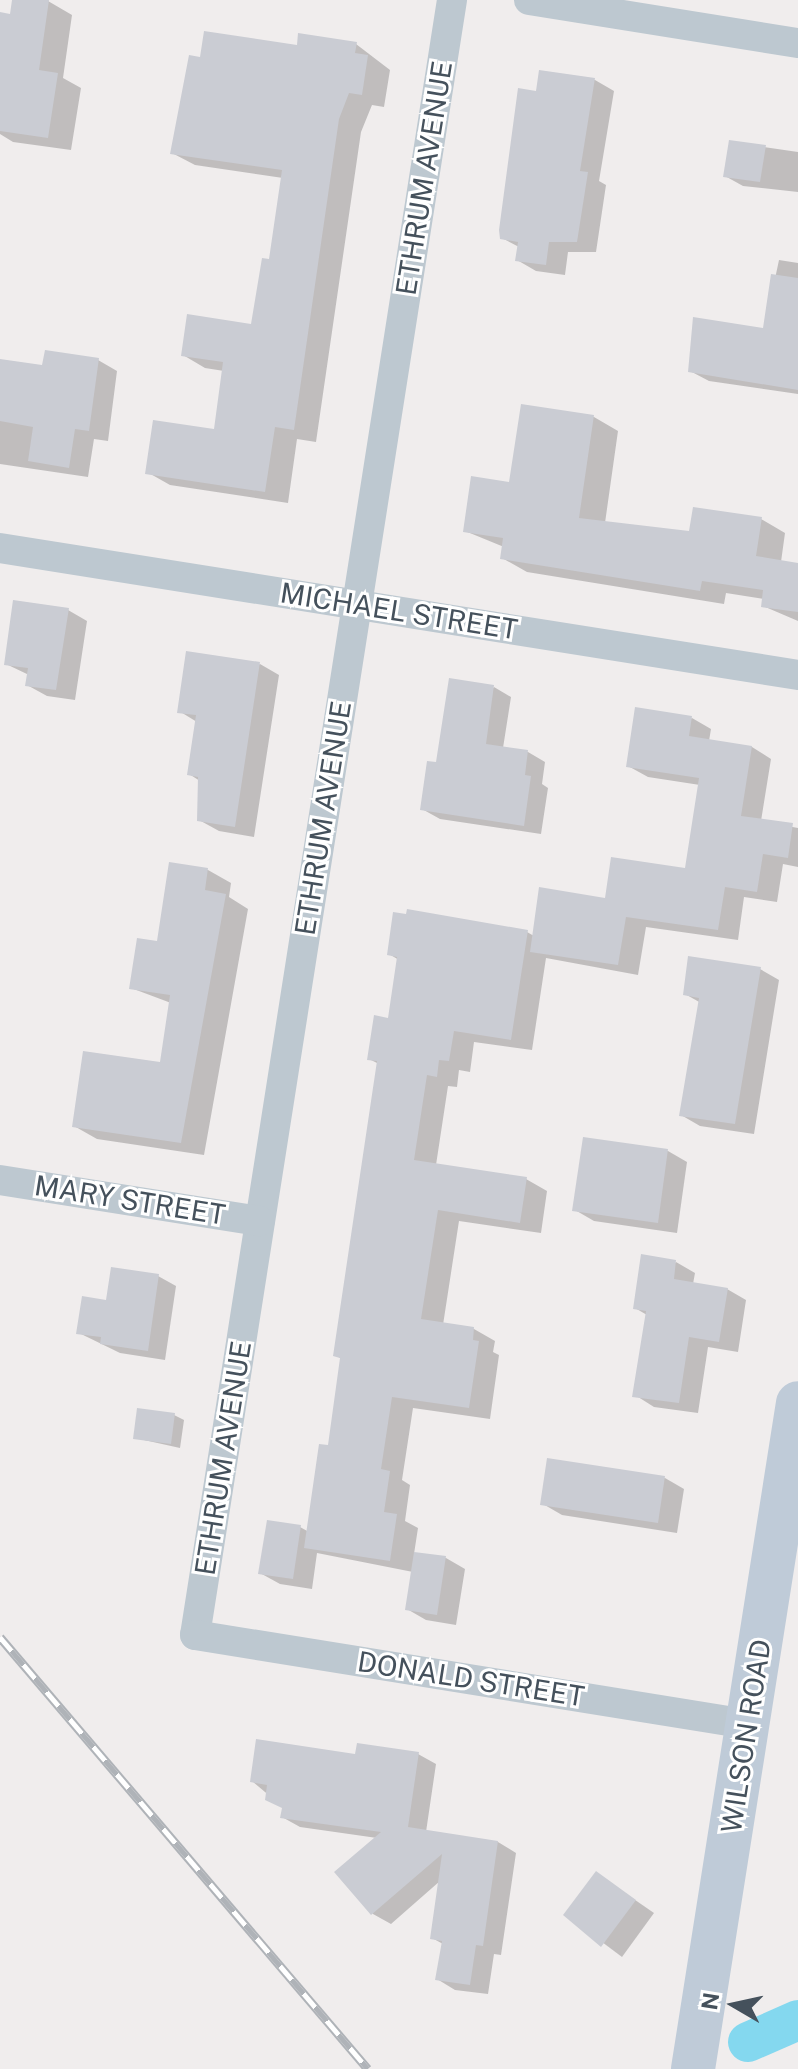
<!DOCTYPE html>
<style>
body{margin:0}
#map{position:relative;width:798px;height:2069px;overflow:hidden;background:#f0eded;font-family:"Public Sans",sans-serif}
div>[style]{position:absolute}
.shadow>*{inset:0;background:#0003}
.canal>*{height:40px;margin:-20px;padding:0 20px;transform-origin:20px;border-radius:20px;background:#84d8ef}
.building>*{inset:0;background:#caccd3}
.street>*{height:30px;margin:-15px;padding:0 15px;transform-origin:15px;border-radius:15px;background:#bdc8d0}
.secondary>*{height:44px;margin:-22px;padding:0 22px;transform-origin:22px;border-radius:22px;background:#bfcbd8}
.rail>*{height:9px;margin-top:-4.5px;transform-origin:0;background:repeating-linear-gradient(90deg,#fff 0 18px,#afb3b8 0 36px);box-sizing:border-box;border-block:2px solid #afb3b8}
span{translate:-50% -50%;white-space:nowrap;text-align:center;line-height:1.15;-webkit-text-stroke:6px #fff;paint-order:stroke}
.street-label{font-size:28px;color:#45515c}
.north{position:absolute;left:694px;top:1965px;width:80px;height:80px;-webkit-text-stroke:6px #fff;paint-order:stroke;rotate:279deg;font-size:22px;font-weight:700;line-height:32px;text-align:center;color:#45515c}
.north::after{content:'';display:block;margin:auto;width:28px;height:36px;background:#45515c;clip-path:polygon(50% 0,100% 100%,50% 72%,0 100%)}
</style>
<div id="map">
<div class="shadow">
<div style="clip-path:polygon(14px 0,48px 1px,72px 15px,63px 78px,81px 88px,71px 150px,13px 142px,0 134px,0 15px,12px 16px)"></div>
<div style="clip-path:polygon(356px 44px,390px 70px,384px 107px,372px 105px,361px 132px,316px 442px,297px 439px,288px 503px,170px 485px,147px 472px,216px 431px,224px 371px,205px 368px,183px 355px,253px 326px,271px 262px,283px 178px,195px 165px,172px 153px,202px 60px)"></div>
<div style="clip-path:polygon(541px 72px,595px 80px,614px 91px,599px 181px,606px 185px,596px 252px,568px 252px,565px 275px,536px 271px,517px 260px,519px 247px,502px 238px)"></div>
<div style="clip-path:polygon(730px 142px,798px 152px,798px 192px,743px 186px,725px 176px)"></div>
<div style="clip-path:polygon(779px 260px,798px 263px,798px 394px,709px 381px,690px 371px,764px 330px)"></div>
<div style="clip-path:polygon(98px 360px,117px 371px,108px 441px,94px 439px,88px 477px,0 464px,0 361px,44px 367px)"></div>
<div style="clip-path:polygon(522px 406px,594px 417px,618px 431px,605px 523px,691px 534px,761px 519px,785px 533px,781px 562px,798px 565px,798px 621px,763px 606px,764px 599px,726px 593px,724px 604px,527px 572px,502px 558px,504px 547px,465px 531px,511px 484px)"></div>
<div style="clip-path:polygon(68px 610px,87px 621px,75px 700px,47px 696px,27px 685px,29px 675px,6px 664px)"></div>
<div style="clip-path:polygon(260px 664px,279px 675px,254px 837px,219px 831px,199px 820px,200px 781px,189px 774px,197px 722px,179px 711px)"></div>
<div style="clip-path:polygon(494px 687px,511px 697px,503px 748px,528px 752px,545px 762px,542px 784px,548px 788px,541px 834px,440px 819px,422px 809px,438px 764px)"></div>
<div style="clip-path:polygon(692px 718px,711px 729px,709px 741px,752px 747px,771px 759px,761px 821px,798px 828px,798px 867px,783px 864px,777px 902px,744px 897px,738px 940px,646px 927px,638px 975px,546px 958px,532px 1050px,474px 1042px,470px 1072px,459px 1070px,457px 1087px,448px 1086px,436px 1165px,526px 1179px,547px 1191px,541px 1233px,459px 1221px,443px 1325px,474px 1329px,495px 1341px,493px 1352px,499px 1355px,490px 1419px,413px 1408px,402px 1480px,410px 1485px,405px 1521px,418px 1528px,414px 1554px,446px 1558px,465px 1569px,456px 1625px,426px 1620px,407px 1609px,413px 1572px,317px 1553px,312px 1589px,280px 1584px,260px 1573px,300px 1527px,309px 1532px,330px 1447px,342px 1359px,335px 1355px,379px 1064px,369px 1059px,390px 1020px,399px 960px,389px 954px,527px 932px,534px 936px,607px 900px,687px 871px,700px 785px,648px 777px,628px 766px)"></div>
<div style="clip-path:polygon(171px 864px,208px 870px,231px 883px,229px 897px,248px 909px,204px 1155px,97px 1139px,74px 1126px,162px 1065px,171px 1003px,131px 988px,159px 943px)"></div>
<div style="clip-path:polygon(760px 969px,779px 980px,754px 1134px,700px 1126px,681px 1115px,701px 1003px,685px 994px)"></div>
<div style="clip-path:polygon(585px 1139px,668px 1151px,687px 1162px,677px 1233px,594px 1221px,575px 1210px)"></div>
<div style="clip-path:polygon(676px 1262px,695px 1273px,693px 1284px,727px 1289px,746px 1300px,738px 1352px,708px 1347px,698px 1413px,654px 1407px,635px 1395px,647px 1315px,635px 1308px)"></div>
<div style="clip-path:polygon(158px 1276px,176px 1286px,165px 1360px,120px 1353px,79px 1333px,108px 1302px)"></div>
<div style="clip-path:polygon(174px 1415px,184px 1420px,180px 1448px,135px 1438px)"></div>
<div style="clip-path:polygon(665px 1478px,684px 1489px,677px 1533px,562px 1515px,543px 1504px)"></div>
<div style="clip-path:polygon(418px 1754px,436px 1764px,426px 1832px,498px 1842px,516px 1853px,501px 1955px,494px 1954px,488px 1994px,455px 1990px,437px 1979px,443px 1944px,432px 1938px,440px 1881px,391px 1924px,373px 1914px,337px 1872px,377px 1838px,300px 1827px,282px 1817px,284px 1808px,252px 1781px,357px 1756px)"></div>
<div style="clip-path:polygon(596px 1873px,654px 1913px,622px 1957px,566px 1915px)"></div>
</div>
<div class="canal">
<div style="left:748px;top:2042px;width:55px;rotate:-23.7deg"></div>
</div>
<div class="building">
<div style="clip-path:polygon(12px 0,49px 0,39px 70px,58px 73px,48px 138px,0 131px,0 12px,10px 14px)"></div>
<div style="clip-path:polygon(204px 31px,297px 45px,298px 33px,357px 42px,355px 53px,368px 55px,362px 95px,349px 93px,339px 119px,294px 430px,275px 427px,265px 492px,145px 474px,153px 420px,214px 429px,223px 362px,181px 356px,187px 314px,251px 324px,262px 258px,269px 259px,282px 170px,170px 154px,189px 55px,200px 57px)"></div>
<div style="clip-path:polygon(539px 70px,595px 78px,580px 171px,588px 172px,577px 242px,549px 242px,546px 265px,515px 261px,518px 242px,500px 239px,499px 230px,518px 88px,536px 91px)"></div>
<div style="clip-path:polygon(729px 140px,766px 145px,760px 182px,723px 177px)"></div>
<div style="clip-path:polygon(771px 274px,798px 278px,798px 390px,688px 372px,693px 317px,763px 328px)"></div>
<div style="clip-path:polygon(45px 350px,99px 358px,89px 431px,75px 429px,69px 468px,28px 461px,33px 427px,0 421px,0 359px,42px 365px)"></div>
<div style="clip-path:polygon(521px 404px,594px 415px,579px 518px,689px 531px,693px 507px,762px 517px,756px 556px,798px 563px,798px 612px,761px 607px,763px 590px,702px 581px,700px 591px,500px 559px,503px 538px,463px 532px,471px 476px,509px 482px)"></div>
<div style="clip-path:polygon(13px 600px,69px 608px,56px 690px,25px 686px,28px 668px,4px 665px)"></div>
<div style="clip-path:polygon(186px 651px,260px 662px,235px 827px,197px 821px,198px 777px,187px 775px,196px 715px,177px 713px)"></div>
<div style="clip-path:polygon(449px 678px,494px 685px,486px 744px,528px 750px,525px 775px,531px 776px,524px 826px,420px 810px,427px 761px,436px 762px)"></div>
<div style="clip-path:polygon(635px 707px,692px 716px,689px 736px,752px 746px,741px 816px,793px 823px,788px 858px,763px 854px,757px 892px,725px 887px,718px 930px,626px 917px,618px 965px,530px 952px,539px 887px,605px 898px,611px 857px,685px 868px,699px 778px,626px 767px)"></div>
<div style="clip-path:polygon(169px 862px,208px 868px,205px 890px,226px 894px,181px 1143px,72px 1127px,83px 1051px,160px 1062px,170px 995px,129px 989px,137px 938px,157px 941px)"></div>
<div style="clip-path:polygon(407px 909px,528px 930px,511px 1040px,454px 1031px,449px 1061px,439px 1060px,437px 1077px,427px 1075px,414px 1160px,527px 1177px,520px 1223px,438px 1210px,421px 1319px,474px 1327px,473px 1340px,479px 1341px,469px 1408px,392px 1397px,381px 1469px,390px 1471px,384px 1512px,397px 1514px,390px 1561px,304px 1548px,319px 1444px,328px 1445px,340px 1358px,333px 1356px,377px 1061px,367px 1060px,374px 1015px,388px 1018px,397px 957px,387px 955px,393px 912px,406px 914px)"></div>
<div style="clip-path:polygon(688px 956px,761px 967px,735px 1124px,679px 1116px,699px 998px,683px 995px)"></div>
<div style="clip-path:polygon(583px 1137px,668px 1149px,658px 1223px,572px 1211px)"></div>
<div style="clip-path:polygon(641px 1254px,676px 1260px,674px 1279px,728px 1288px,719px 1342px,689px 1337px,679px 1403px,632px 1397px,646px 1311px,633px 1309px)"></div>
<div style="clip-path:polygon(111px 1267px,159px 1274px,148px 1351px,100px 1344px,101px 1337px,76px 1334px,82px 1296px,106px 1300px)"></div>
<div style="clip-path:polygon(137px 1408px,175px 1413px,171px 1444px,133px 1439px)"></div>
<div style="clip-path:polygon(547px 1458px,665px 1476px,658px 1523px,540px 1505px)"></div>
<div style="clip-path:polygon(267px 1520px,301px 1525px,293px 1579px,258px 1574px)"></div>
<div style="clip-path:polygon(414px 1552px,446px 1556px,437px 1615px,405px 1610px)"></div>
<div style="clip-path:polygon(256px 1739px,355px 1754px,357px 1743px,419px 1752px,408px 1827px,498px 1841px,483px 1946px,476px 1945px,470px 1985px,435px 1980px,442px 1941px,430px 1939px,442px 1854px,371px 1915px,334px 1872px,381px 1832px,280px 1818px,282px 1808px,265px 1800px,267px 1785px,250px 1782px)"></div>
<div style="clip-path:polygon(596px 1871px,636px 1900px,601px 1947px,563px 1915px)"></div>
</div>
<div class="street">
<div style="left:452px;top:0;width:1655px;rotate:98.93deg"></div>
<div style="left:195px;top:1635px;width:559px;rotate:9.16deg"></div>
<div style="left:529px;top:0;width:272px;rotate:9.1deg"></div>
<div style="left:0;top:548px;width:808px;rotate:9.04deg"></div>
<div style="left:0;top:1180px;width:263px;rotate:9deg"></div>
</div>
<div class="secondary">
<div style="left:693px;top:2069px;width:674px;rotate:-81.04deg"></div>
</div>
<div class="rail">
<div style="left:0;top:1637px;width:567px;rotate:49.57deg"></div>
</div>
<div class="street-label">
<span style="left:424px;top:178px;rotate:-81deg">ETHRUM AVENUE</span>
<span style="left:399px;top:611px;rotate:9deg">MICHAEL STREET</span>
<span style="left:323px;top:818px;rotate:-81deg">ETHRUM AVENUE</span>
<span style="left:130px;top:1200px;rotate:9deg">MARY STREET</span>
<span style="left:223px;top:1458px;rotate:-81deg">ETHRUM AVENUE</span>
<span style="left:471px;top:1679px;rotate:9deg">DONALD STREET</span>
<span style="left:746px;top:1736px;rotate:-81deg">WILSON ROAD</span>
</div>
<div class="north">N</div>
</div>
